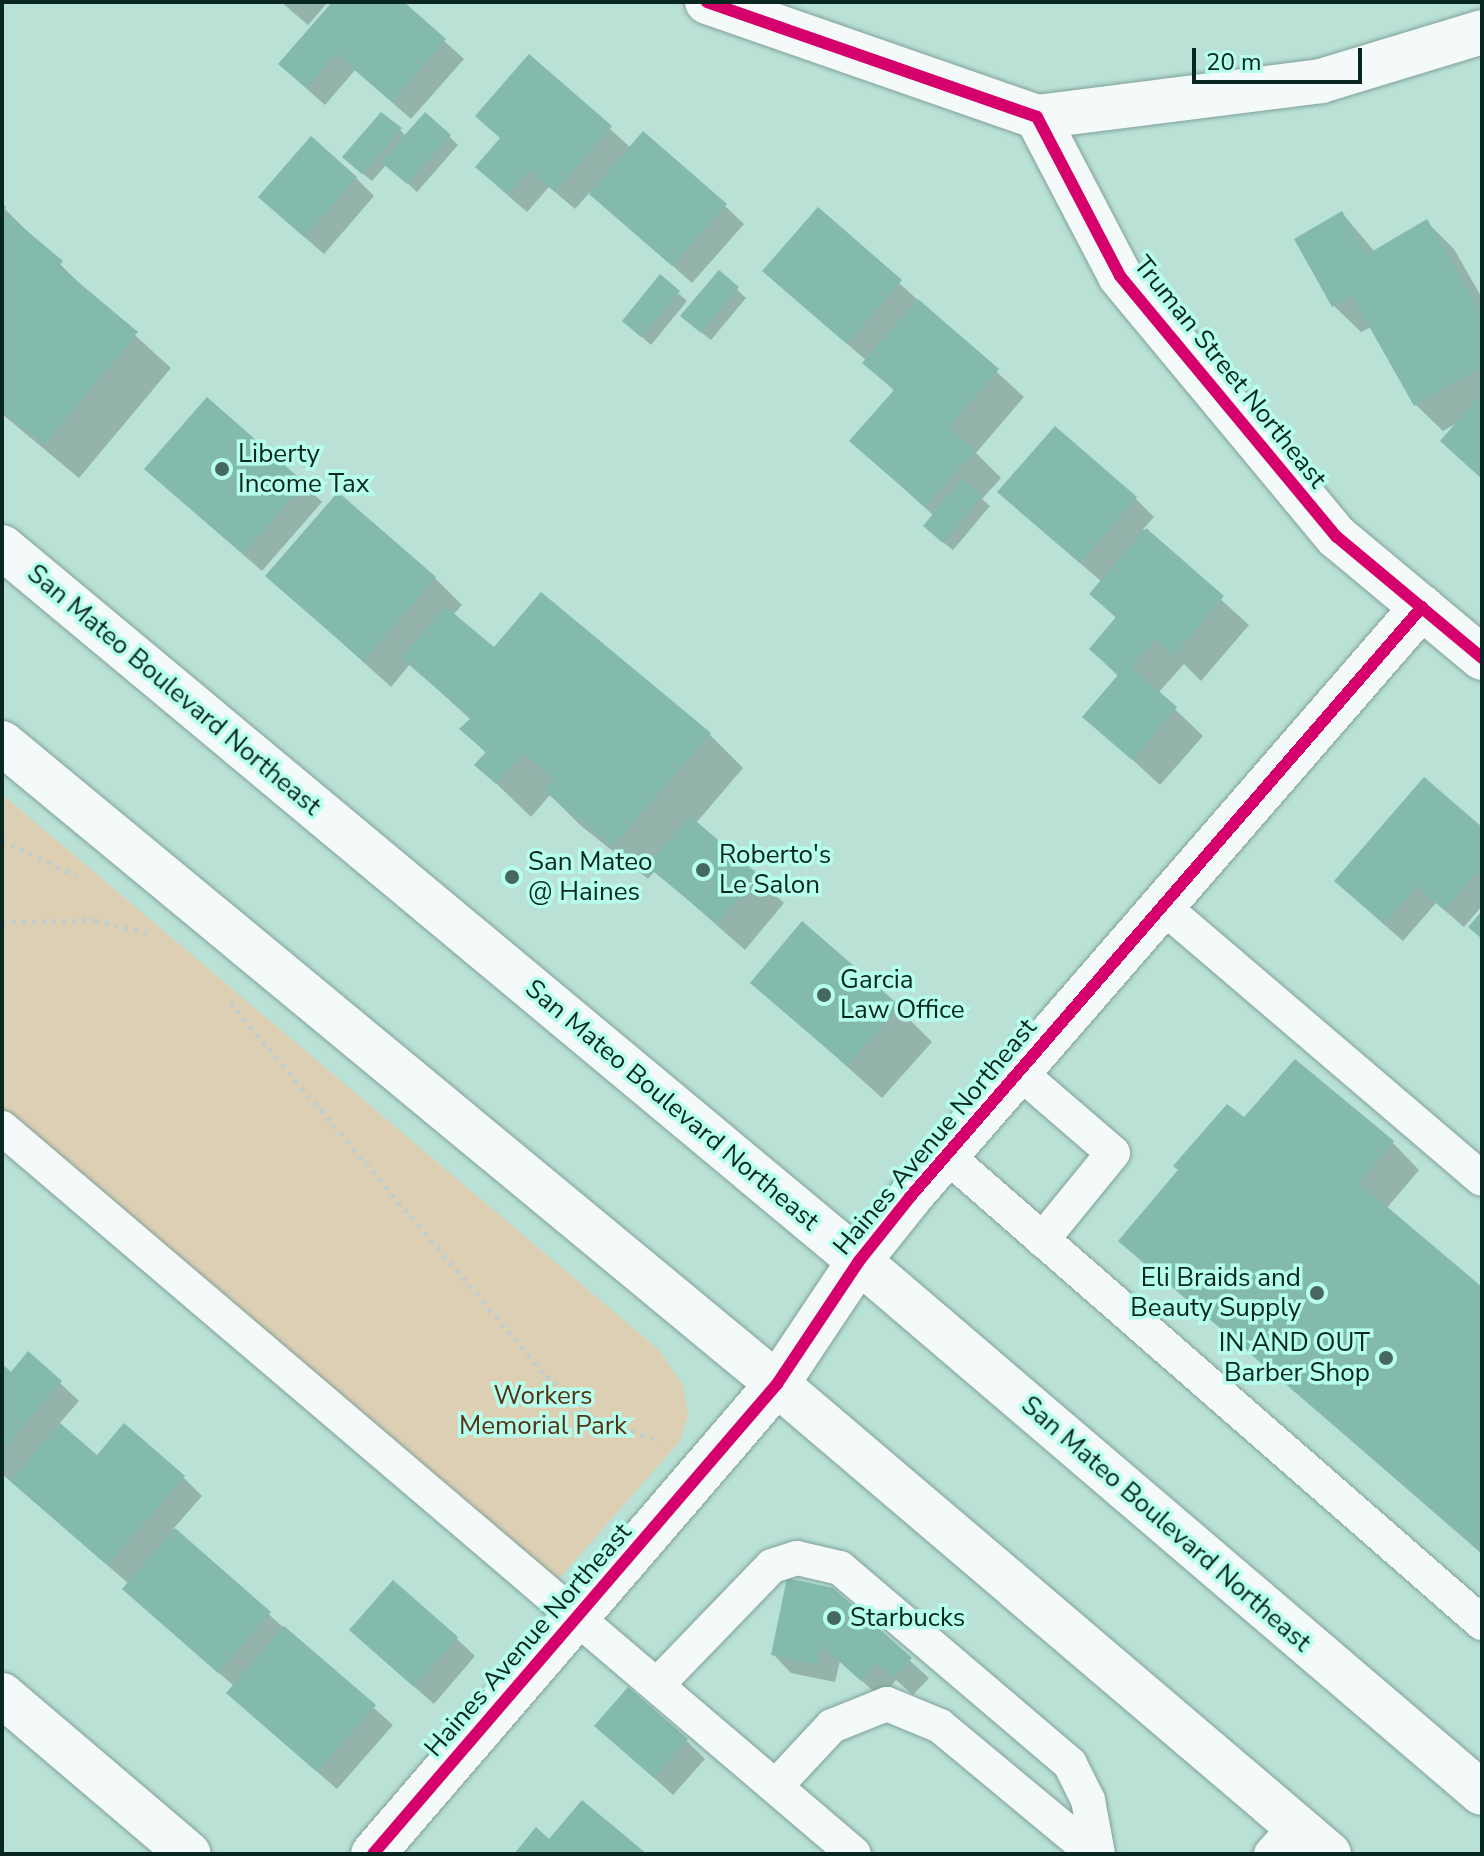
<!DOCTYPE html>
<style>
body{margin:0}
#map{position:relative;width:1484px;height:1856px;overflow:hidden;background:#b9e1d6;font-family:"Nunito Sans",sans-serif}
div>[style]{position:absolute}
.green>*{inset:0;background:#ddcfb4}
.shadow>*{inset:0;background:#0003}
.building>*{inset:0;background:#84b9ae}
.path>*{height:5px;margin-top:-2.5px;transform-origin:0;background:repeating-linear-gradient(90deg,#c2cecb 0 4px,transparent 0 10px)}
.roads{filter:drop-shadow(0 0 2px #80a098) drop-shadow(0 0 2px #80a098)}
.lane>*{height:34px;margin:-17px;padding:0 17px;transform-origin:17px;border-radius:17px;background:#f4faf9}
.street>*{height:44px;margin:-22px;padding:0 22px;transform-origin:22px;border-radius:22px;background:#f4faf9}
.secondary>*{height:44px;margin:-22px;padding:0 22px;transform-origin:22px;border-radius:22px;background:#f4faf9}
.cycleway>*{height:12px;margin:-6px;padding:0 6px;transform-origin:6px;border-radius:6px;background:#d6006c}
.dots>*{width:22px;height:22px;translate:-50% -50%;box-sizing:border-box;border:4px solid #b6ffec;border-radius:50%}
span{translate:-50% -50%;white-space:nowrap;text-align:center;line-height:1.15;-webkit-text-stroke:7px #b6ffec;paint-order:stroke}
.street-label{font-size:26px;color:#092721}
.poi-label{font-size:26px;color:#092721}
.left{translate:0 -50%;text-align:left}
.right{translate:-100% -50%;text-align:right}
.park-label{font-size:26px;color:#563113}
.frame{position:absolute;inset:0;border:4px solid #092721;pointer-events:none}
.scale{position:absolute;left:1192px;top:48px;width:170px;height:36px;box-sizing:border-box;border:4px solid #092721;border-top:0;padding-left:10px;font-size:24px;line-height:28px;white-space:nowrap;color:#092721;-webkit-text-stroke:6px #b6ffec;paint-order:stroke}
</style>
<div id="map">
<div class="green">
<div style="clip-path:polygon(2px 794px,658px 1349px,683px 1385px,688px 1416px,680px 1441px,556px 1582px,2px 1109px)"></div>
</div>
<div class="shadow">
<div style="clip-path:polygon(281px 2px,328px 2px,308px 25px)"></div>
<div style="clip-path:polygon(335px 2px,401px 2px,464px 59px,411px 119px,355px 70px,325px 105px,299px 82px)"></div>
<div style="clip-path:polygon(530px 57px,631px 148px,725px 206px,744px 224px,692px 283px,590px 192px,575px 209px,549px 187px,527px 212px,496px 185px,502px 139px)"></div>
<div style="clip-path:polygon(400px 130px,406px 136px,449px 136px,458px 145px,417px 192px,387px 164px,372px 181px,353px 166px)"></div>
<div style="clip-path:polygon(356px 178px,374px 196px,324px 254px,279px 215px)"></div>
<div style="clip-path:polygon(2px 206px,94px 298px,171px 368px,79px 478px,2px 414px)"></div>
<div style="clip-path:polygon(818px 209px,1024px 397px,976px 453px,1001px 478px,982px 499px,990px 506px,953px 550px,934px 535px,934px 516px,852px 441px,895px 392px,867px 361px,783px 289px)"></div>
<div style="clip-path:polygon(1342px 213px,1375px 252px,1427px 222px,1454px 249px,1482px 298px,1482px 478px,1457px 423px,1443px 431px,1416px 405px,1371px 327px,1361px 332px,1334px 306px)"></div>
<div style="clip-path:polygon(719px 273px,746px 298px,711px 340px,691px 324px)"></div>
<div style="clip-path:polygon(678px 293px,687px 301px,651px 345px,633px 329px)"></div>
<div style="clip-path:polygon(304px 484px,322px 502px,262px 571px,165px 487px)"></div>
<div style="clip-path:polygon(338px 495px,435px 578px,462px 605px,453px 615px,494px 649px,709px 734px,743px 768px,696px 823px,784px 903px,745px 950px,655px 871px,648px 879px,580px 825px,550px 795px,531px 817px,477px 765px,487px 754px,462px 729px,471px 720px,410px 664px,391px 687px,268px 576px)"></div>
<div style="clip-path:polygon(1136px 499px,1154px 517px,1143px 529px,1249px 625px,1201px 681px,1184px 664px,1158px 693px,1203px 736px,1160px 785px,1085px 716px,1119px 677px,1091px 649px,1117px 619px,1092px 594px,1102px 582px,1018px 510px)"></div>
<div style="clip-path:polygon(1482px 830px,1482px 906px,1464px 927px,1436px 903px,1403px 941px,1355px 899px)"></div>
<div style="clip-path:polygon(753px 982px,898px 1008px,932px 1042px,882px 1098px)"></div>
<div style="clip-path:polygon(1244px 1120px,1393px 1143px,1419px 1170px,1386px 1209px,1482px 1289px,1482px 1554px,1121px 1241px)"></div>
<div style="clip-path:polygon(29px 1354px,79px 1401px,59px 1424px,97px 1457px,124px 1426px,184px 1478px,202px 1496px,173px 1529px,393px 1725px,337px 1789px,247px 1711px,234px 1686px,143px 1607px,124px 1589px,129px 1584px,2px 1474px,2px 1367px,11px 1374px)"></div>
<div style="clip-path:polygon(832px 1590px,929px 1678px,913px 1695px,896px 1680px,881px 1698px,840px 1661px,835px 1682px,791px 1673px,773px 1654px)"></div>
<div style="clip-path:polygon(456px 1638px,475px 1656px,434px 1704px,370px 1648px)"></div>
<div style="clip-path:polygon(597px 1726px,686px 1740px,705px 1759px,673px 1795px)"></div>
</div>
<div class="building">
<div style="clip-path:polygon(332px 2px,404px 2px,446px 39px,392px 102px,336px 54px,306px 88px,278px 64px)"></div>
<div style="clip-path:polygon(529px 54px,612px 126px,555px 192px,530px 170px,508px 195px,475px 167px,500px 138px,475px 116px)"></div>
<div style="clip-path:polygon(381px 112px,402px 128px,362px 174px,342px 157px)"></div>
<div style="clip-path:polygon(425px 112px,451px 135px,407px 184px,381px 162px)"></div>
<div style="clip-path:polygon(643px 131px,727px 204px,672px 266px,589px 194px)"></div>
<div style="clip-path:polygon(311px 136px,357px 177px,304px 237px,258px 197px)"></div>
<div style="clip-path:polygon(2px 204px,6px 207px,3px 211px,63px 261px,59px 266px,138px 332px,44px 445px,2px 411px)"></div>
<div style="clip-path:polygon(818px 207px,902px 280px,847px 344px,762px 271px)"></div>
<div style="clip-path:polygon(1342px 211px,1366px 255px,1427px 219px,1482px 315px,1482px 367px,1414px 406px,1352px 296px,1332px 307px,1294px 239px)"></div>
<div style="clip-path:polygon(719px 270px,739px 287px,701px 333px,680px 316px)"></div>
<div style="clip-path:polygon(660px 274px,680px 291px,641px 337px,622px 321px)"></div>
<div style="clip-path:polygon(918px 299px,999px 369px,949px 427px,975px 450px,925px 507px,849px 441px,894px 390px,862px 363px)"></div>
<div style="clip-path:polygon(1482px 393px,1482px 479px,1440px 441px)"></div>
<div style="clip-path:polygon(207px 397px,305px 483px,243px 554px,144px 469px)"></div>
<div style="clip-path:polygon(1055px 426px,1137px 497px,1080px 563px,997px 492px)"></div>
<div style="clip-path:polygon(962px 479px,982px 496px,943px 543px,923px 526px)"></div>
<div style="clip-path:polygon(338px 492px,436px 577px,363px 661px,265px 576px)"></div>
<div style="clip-path:polygon(1146px 528px,1224px 596px,1173px 656px,1156px 639px,1131px 667px,1177px 707px,1132px 760px,1082px 717px,1118px 675px,1089px 649px,1116px 617px,1089px 594px)"></div>
<div style="clip-path:polygon(541px 592px,711px 733px,613px 846px,544px 791px,553px 779px,523px 754px,496px 784px,474px 765px,486px 752px,459px 729px,471px 718px,401px 658px,445px 606px,494px 647px)"></div>
<div style="clip-path:polygon(1424px 777px,1482px 827px,1482px 867px,1444px 910px,1417px 886px,1384px 924px,1334px 881px)"></div>
<div style="clip-path:polygon(690px 816px,759px 875px,717px 924px,647px 866px)"></div>
<div style="clip-path:polygon(1482px 911px,1482px 939px,1468px 927px)"></div>
<div style="clip-path:polygon(802px 921px,900px 1006px,847px 1066px,750px 983px)"></div>
<div style="clip-path:polygon(1295px 1059px,1394px 1141px,1359px 1183px,1482px 1287px,1482px 1295px,1477px 1301px,1482px 1306px,1482px 1552px,1118px 1241px,1178px 1170px,1173px 1166px,1227px 1104px,1244px 1117px)"></div>
<div style="clip-path:polygon(28px 1351px,62px 1381px,2px 1450px,2px 1364px,11px 1372px)"></div>
<div style="clip-path:polygon(60px 1423px,97px 1455px,124px 1423px,185px 1476px,107px 1565px,10px 1481px)"></div>
<div style="clip-path:polygon(175px 1528px,271px 1612px,218px 1673px,122px 1589px)"></div>
<div style="clip-path:polygon(787px 1578px,833px 1588px,912px 1658px,893px 1678px,877px 1663px,861px 1681px,821px 1645px,817px 1664px,771px 1655px)"></div>
<div style="clip-path:polygon(393px 1580px,458px 1637px,414px 1687px,349px 1630px)"></div>
<div style="clip-path:polygon(284px 1626px,376px 1705px,317px 1772px,226px 1693px)"></div>
<div style="clip-path:polygon(628px 1687px,688px 1739px,654px 1778px,594px 1726px)"></div>
<div style="clip-path:polygon(582px 1800px,647px 1854px,514px 1854px,536px 1827px,549px 1839px)"></div>
</div>
<div class="path">
<div style="left:2px;top:840px;width:82px;rotate:25.9deg"></div>
<div style="left:2px;top:922px;width:93px;rotate:-1.2deg"></div>
<div style="left:95px;top:920px;width:54px;rotate:14deg"></div>
<div style="left:230px;top:1003px;width:488px;rotate:49.7deg"></div>
<div style="left:546px;top:1375px;width:64px;rotate:42.5deg"></div>
<div style="left:593px;top:1418px;width:71px;rotate:18.9deg"></div>
</div>
<div class="roads">
<div class="lane">
<div style="left:1160px;top:904px;width:423px;rotate:40.5deg"></div>
<div style="left:1018px;top:1071px;width:125px;rotate:40.8deg"></div>
<div style="left:1113px;top:1153px;width:112px;rotate:129.2deg"></div>
<div style="left:2px;top:1128px;width:1119px;rotate:40.43deg"></div>
<div style="left:946px;top:1155px;width:712px;rotate:41.13deg"></div>
<div style="left:657px;top:1685px;width:165px;rotate:-46deg"></div>
<div style="left:772px;top:1566px;width:26px;rotate:-18deg"></div>
<div style="left:797px;top:1558px;width:44px;rotate:13.1deg"></div>
<div style="left:840px;top:1568px;width:302px;rotate:40.4deg"></div>
<div style="left:1070px;top:1764px;width:40px;rotate:63.4deg"></div>
<div style="left:1088px;top:1800px;width:55px;rotate:79.5deg"></div>
<div style="left:776px;top:1786px;width:82px;rotate:-47deg"></div>
<div style="left:832px;top:1726px;width:59px;rotate:-21.8deg"></div>
<div style="left:887px;top:1704px;width:57px;rotate:22.5deg"></div>
<div style="left:940px;top:1726px;width:200px;rotate:39.7deg"></div>
<div style="left:1271px;top:1854px;width:38px;rotate:-48deg"></div>
</div>
<div class="street">
<div style="left:707px;top:2px;width:349px;rotate:19.2deg"></div>
<div style="left:1037px;top:117px;width:179px;rotate:62.4deg"></div>
<div style="left:1120px;top:276px;width:339px;rotate:50.3deg"></div>
<div style="left:1337px;top:537px;width:189px;rotate:39.8deg"></div>
<div style="left:1037px;top:117px;width:286px;rotate:-7.2deg"></div>
<div style="left:1321px;top:81px;width:168px;rotate:-16.9deg"></div>
<div style="left:2px;top:1695px;width:245px;rotate:40.4deg"></div>
<div style="left:373px;top:1854px;width:620px;rotate:-49.32deg"></div>
<div style="left:777px;top:1384px;width:148px;rotate:-56.3deg"></div>
<div style="left:859px;top:1261px;width:82px;rotate:-51.4deg"></div>
<div style="left:910px;top:1197px;width:781px;rotate:-49.05deg"></div>
</div>
<div class="secondary">
<div style="left:2px;top:547px;width:1115px;rotate:39.8deg"></div>
<div style="left:859px;top:1261px;width:819px;rotate:40.5deg"></div>
<div style="left:2px;top:743px;width:1006px;rotate:39.59deg"></div>
<div style="left:777px;top:1384px;width:725px;rotate:40.41deg"></div>
</div>
</div>
<div class="cycleway">
<div style="left:707px;top:2px;width:349px;rotate:19.2deg"></div>
<div style="left:1037px;top:117px;width:179px;rotate:62.4deg"></div>
<div style="left:1120px;top:276px;width:339px;rotate:50.3deg"></div>
<div style="left:1337px;top:537px;width:189px;rotate:39.8deg"></div>
<div style="left:373px;top:1854px;width:620px;rotate:-49.32deg"></div>
<div style="left:777px;top:1384px;width:148px;rotate:-56.3deg"></div>
<div style="left:859px;top:1261px;width:82px;rotate:-51.4deg"></div>
<div style="left:910px;top:1197px;width:781px;rotate:-49.05deg"></div>
</div>
<div class="dots">
<div style="left:222px;top:469px;background:#476860"></div>
<div style="left:703px;top:870px;background:#476860"></div>
<div style="left:512px;top:877px;background:#476860"></div>
<div style="left:824px;top:995px;background:#476860"></div>
<div style="left:1317px;top:1293px;background:#476860"></div>
<div style="left:1386px;top:1358px;background:#476860"></div>
<div style="left:834px;top:1618px;background:#476860"></div>
</div>
<div class="street-label">
<span style="left:1230px;top:372px;rotate:51deg">Truman Street Northeast</span>
<span style="left:174px;top:690px;rotate:40deg">San Mateo Boulevard Northeast</span>
<span style="left:672px;top:1105px;rotate:40deg">San Mateo Boulevard Northeast</span>
<span style="left:935px;top:1137px;rotate:-50deg">Haines Avenue Northeast</span>
<span style="left:1166px;top:1524px;rotate:41deg">San Mateo Boulevard Northeast</span>
<span style="left:528px;top:1640px;rotate:-49deg">Haines Avenue Northeast</span>
</div>
<div class="poi-label">
<span class="left" style="left:238px;top:469px">Liberty<br>Income Tax</span>
<span class="left" style="left:719px;top:870px">Roberto's<br>Le Salon</span>
<span class="left" style="left:528px;top:877px">San Mateo<br>@ Haines</span>
<span class="left" style="left:840px;top:995px">Garcia<br>Law Office</span>
<span class="right" style="left:1301px;top:1293px">Eli Braids and<br>Beauty Supply</span>
<span class="right" style="left:1370px;top:1358px">IN AND OUT<br>Barber Shop</span>
<span class="left" style="left:850px;top:1618px">Starbucks</span>
</div>
<div class="park-label">
<span style="left:543px;top:1411px">Workers<br>Memorial Park</span>
</div>
<div class="frame"></div>
<div class="scale">20 m</div>
</div>
